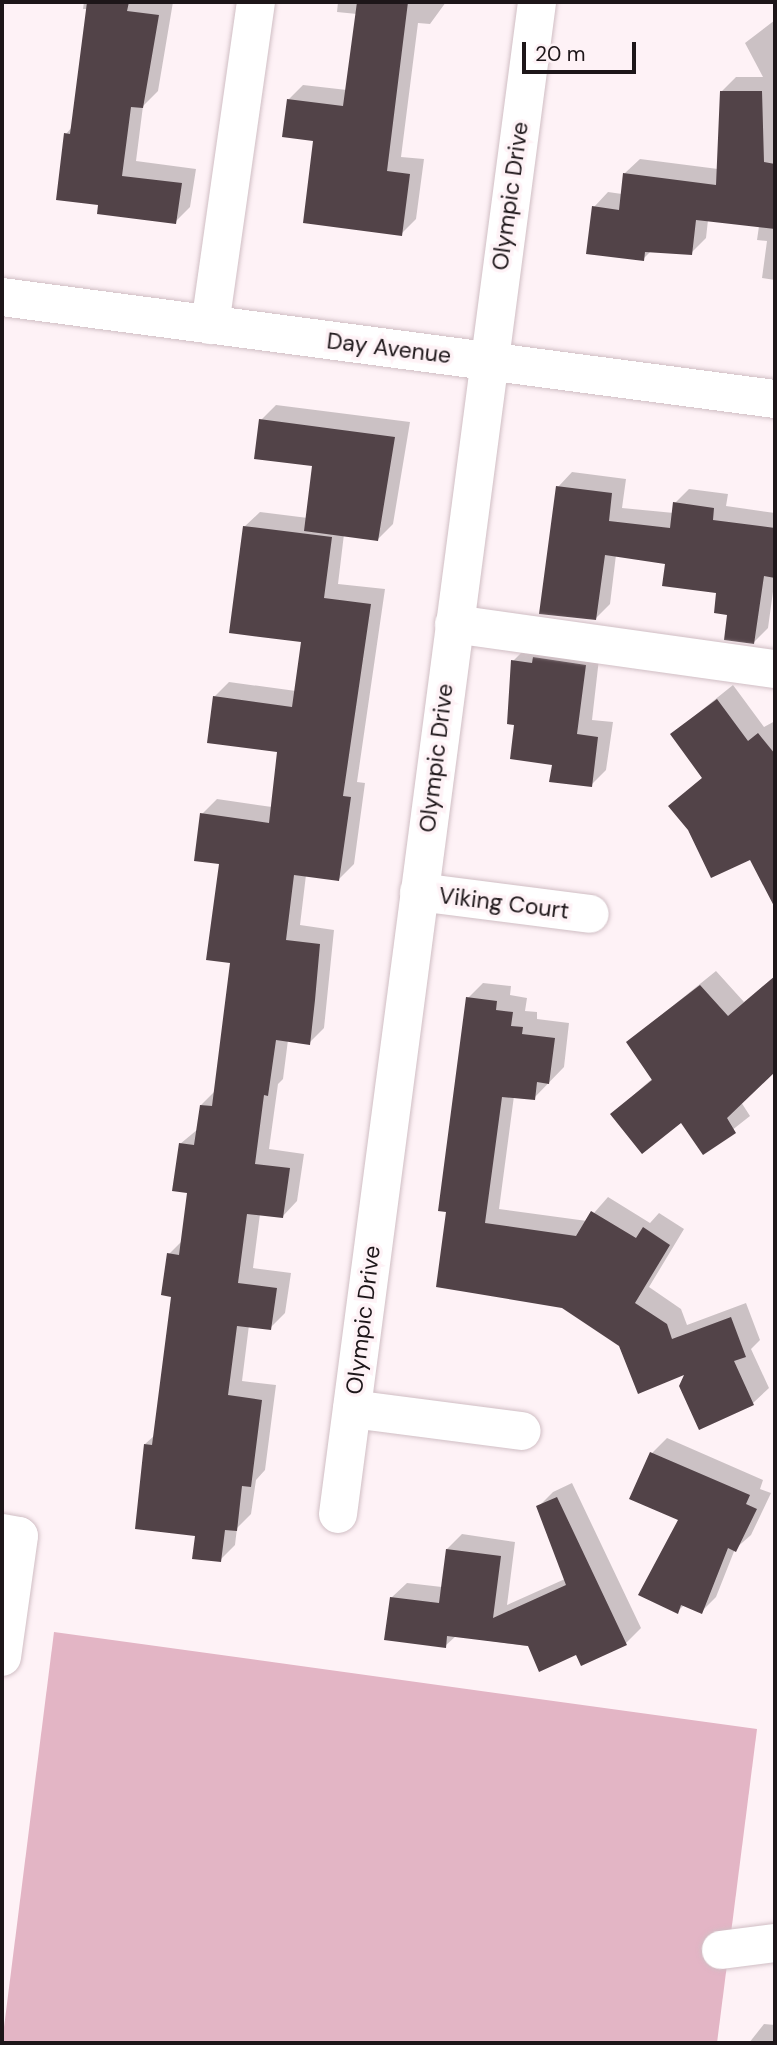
<!DOCTYPE html>
<style>
body{margin:0}
#map{position:relative;width:777px;height:2045px;overflow:hidden;background:#fef2f6;font-family:"DM Sans",sans-serif}
div>[style]{position:absolute}
.green>*{inset:0;background:#e3b5c5}
.shadow>*{inset:0;background:#0003}
.building>*{inset:0;background:#524348}
.roads{filter:drop-shadow(0 0 2px #d0bec4) drop-shadow(0 0 2px #d0bec4)}
.minor>*{height:38px;margin:-19px;padding:0 19px;transform-origin:19px;border-radius:19px;background:#fff}
span{translate:-50% -50%;white-space:nowrap;text-align:center;line-height:1.15;-webkit-text-stroke:7px #fef2f6;paint-order:stroke}
.street-label{font-size:23px;color:#1d1619}
.frame{position:absolute;inset:0;border:4px solid #1d1619;pointer-events:none}
.scale{position:absolute;left:522px;top:42px;width:114px;height:32px;box-sizing:border-box;border:4px solid #1d1619;border-top:0;padding-left:9px;font-size:21px;line-height:24px;white-space:nowrap;color:#1d1619;-webkit-text-stroke:5px #fef2f6;paint-order:stroke}
</style>
<div id="map">
<div class="green">
<div style="clip-path:polygon(54px 1632px,757px 1729px,717px 2043px,2px 2043px)"></div>
</div>
<div class="shadow">
<div style="clip-path:polygon(84px 2px,173px 2px,158px 91px,143px 106px,136px 161px,196px 169px,190px 207px,175px 222px,100px 203px,66px 134px,72px 127px,88px 9px,83px 9px)"></div>
<div style="clip-path:polygon(338px 2px,446px 2px,430px 24px,418px 23px,401px 157px,424px 159px,416px 219px,401px 234px,315px 140px,288px 100px,303px 85px,347px 90px,357px 14px,337px 12px)"></div>
<div style="clip-path:polygon(775px 20px,775px 280px,762px 278px,767px 241px,757px 240px,759px 226px,708px 220px,706px 238px,691px 253px,652px 250px,643px 259px,594px 207px,608px 192px,622px 194px,625px 173px,640px 159px,718px 169px,721px 92px,736px 77px,763px 77px,745px 43px)"></div>
<div style="clip-path:polygon(276px 405px,410px 422px,393px 524px,378px 539px,344px 534px,338px 584px,385px 589px,357px 782px,365px 783px,354px 864px,339px 879px,306px 875px,300px 925px,334px 930px,324px 1028px,309px 1043px,288px 1040px,283px 1079px,278px 1084px,269px 1149px,304px 1154px,297px 1201px,282px 1217px,260px 1214px,253px 1268px,291px 1273px,285px 1313px,270px 1328px,249px 1325px,242px 1381px,276px 1385px,265px 1470px,256px 1480px,251px 1514px,237px 1528px,235px 1545px,220px 1560px,196px 1535px,145px 1444px,155px 1435px,173px 1295px,169px 1254px,183px 1240px,189px 1191px,180px 1144px,198px 1129px,201px 1105px,215px 1091px,232px 962px,221px 863px,202px 814px,217px 799px,272px 807px,279px 751px,214px 697px,229px 682px,296px 691px,303px 641px,244px 527px,260px 512px,308px 518px,314px 465px,261px 420px)"></div>
<div style="clip-path:polygon(572px 472px,626px 479px,622px 508px,674px 513px,675px 503px,689px 489px,728px 494px,726px 506px,775px 513px,775px 577px,768px 628px,754px 642px,729px 613px,718px 592px,667px 562px,616px 555px,610px 604px,595px 619px,558px 487px)"></div>
<div style="clip-path:polygon(528px 646px,600px 650px,592px 720px,613px 722px,606px 770px,591px 785px,554px 763px,516px 724px,513px 661px)"></div>
<div style="clip-path:polygon(733px 685px,764px 727px,775px 721px,775px 904px,750px 858px,689px 829px,671px 806px,703px 777px,672px 734px)"></div>
<div style="clip-path:polygon(716px 971px,744px 1002px,775px 976px,775px 1069px,741px 1102px,750px 1116px,703px 1153px,682px 1120px,612px 1114px,653px 1078px,628px 1042px)"></div>
<div style="clip-path:polygon(483px 983px,511px 986px,510px 995px,527px 998px,525px 1011px,537px 1012px,537px 1019px,569px 1023px,564px 1067px,534px 1098px,514px 1096px,499px 1209px,587px 1221px,608px 1197px,650px 1223px,659px 1213px,684px 1229px,649px 1287px,681px 1309px,687px 1325px,746px 1303px,760px 1340px,751px 1349px,769px 1388px,753px 1403px,700px 1428px,687px 1372px,621px 1345px,448px 1211px,468px 998px)"></div>
<div style="clip-path:polygon(667px 1438px,763px 1480px,760px 1489px,771px 1493px,751px 1535px,735px 1549px,716px 1597px,701px 1612px,684px 1605px,677px 1612px,681px 1519px,652px 1453px)"></div>
<div style="clip-path:polygon(572px 1483px,641px 1628px,626px 1643px,576px 1653px,456px 1636px,445px 1646px,391px 1598px,407px 1583px,442px 1587px,447px 1549px,462px 1534px,515px 1542px,507px 1605px,565px 1579px,538px 1507px,553px 1492px)"></div>
<div style="clip-path:polygon(775px 1830px,775px 1851px,773px 1851px)"></div>
<div style="clip-path:polygon(764px 2024px,775px 2025px,775px 2043px,749px 2043px)"></div>
</div>
<div class="building">
<div style="clip-path:polygon(87px 2px,129px 2px,127px 11px,159px 15px,143px 108px,131px 107px,122px 176px,182px 183px,176px 224px,97px 214px,98px 205px,56px 200px,64px 133px,70px 134px)"></div>
<div style="clip-path:polygon(357px 2px,408px 2px,387px 171px,410px 174px,402px 236px,303px 223px,313px 141px,282px 137px,287px 99px,343px 106px)"></div>
<div style="clip-path:polygon(720px 91px,762px 91px,764px 162px,775px 164px,775px 229px,696px 220px,692px 255px,645px 252px,644px 261px,586px 254px,592px 206px,619px 210px,623px 173px,716px 185px)"></div>
<div style="clip-path:polygon(259px 419px,395px 437px,378px 541px,304px 531px,312px 466px,254px 459px)"></div>
<div style="clip-path:polygon(556px 486px,612px 493px,609px 521px,670px 528px,673px 502px,714px 508px,713px 520px,775px 528px,775px 578px,764px 576px,754px 644px,724px 640px,727px 615px,714px 613px,716px 593px,662px 586px,665px 564px,605px 555px,596px 620px,539px 614px)"></div>
<div style="clip-path:polygon(243px 526px,332px 537px,324px 598px,371px 604px,343px 796px,351px 797px,339px 881px,294px 875px,286px 940px,320px 944px,315px 1000px,310px 1045px,276px 1040px,268px 1096px,264px 1095px,255px 1164px,290px 1168px,283px 1218px,247px 1214px,238px 1283px,277px 1288px,271px 1330px,237px 1326px,228px 1395px,262px 1400px,251px 1487px,242px 1486px,237px 1531px,225px 1530px,221px 1562px,192px 1559px,195px 1536px,135px 1529px,144px 1444px,152px 1445px,171px 1297px,161px 1295px,167px 1253px,179px 1255px,187px 1193px,172px 1191px,179px 1143px,194px 1145px,200px 1105px,212px 1106px,230px 963px,206px 960px,219px 864px,194px 861px,200px 813px,269px 823px,277px 752px,207px 743px,213px 696px,292px 707px,301px 642px,229px 633px)"></div>
<div style="clip-path:polygon(533px 657px,586px 665px,577px 734px,598px 737px,592px 787px,549px 782px,552px 765px,510px 759px,514px 725px,507px 724px,511px 660px,532px 663px)"></div>
<div style="clip-path:polygon(717px 699px,748px 741px,758px 733px,775px 754px,775px 908px,750px 860px,711px 878px,688px 830px,668px 806px,702px 778px,670px 734px)"></div>
<div style="clip-path:polygon(775px 976px,775px 1072px,727px 1118px,736px 1133px,703px 1155px,681px 1123px,642px 1154px,610px 1114px,652px 1080px,626px 1042px,700px 985px,728px 1016px)"></div>
<div style="clip-path:polygon(466px 997px,497px 1001px,496px 1010px,513px 1012px,511px 1026px,523px 1027px,522px 1034px,555px 1038px,549px 1084px,537px 1082px,535px 1100px,502px 1097px,485px 1223px,576px 1236px,591px 1211px,636px 1238px,643px 1227px,670px 1245px,635px 1303px,667px 1324px,672px 1339px,731px 1317px,746px 1357px,734px 1361px,754px 1405px,699px 1430px,679px 1386px,684px 1375px,638px 1394px,619px 1346px,562px 1308px,436px 1287px,446px 1212px,438px 1211px)"></div>
<div style="clip-path:polygon(650px 1452px,750px 1495px,746px 1504px,757px 1509px,736px 1552px,728px 1548px,702px 1614px,681px 1605px,678px 1614px,638px 1595px,678px 1520px,629px 1499px)"></div>
<div style="clip-path:polygon(557px 1497px,627px 1645px,581px 1666px,576px 1655px,539px 1672px,528px 1646px,447px 1636px,446px 1648px,384px 1640px,390px 1597px,439px 1603px,446px 1549px,501px 1556px,493px 1618px,566px 1585px,536px 1506px)"></div>
</div>
<div class="roads">
<div class="minor">
<div style="left:2px;top:297px;width:780px;rotate:7.52deg"></div>
<div style="left:210px;top:325px;width:326px;rotate:-81.9deg"></div>
<div style="left:454px;top:624px;width:324px;rotate:8deg"></div>
<div style="left:419px;top:892px;width:172px;rotate:7.3deg"></div>
<div style="left:352px;top:1409px;width:171px;rotate:7.4deg"></div>
<div style="left:338px;top:1514px;width:1525px;rotate:-82.5deg"></div>
<div style="left:2px;top:1533px;width:17px;rotate:10deg"></div>
<div style="left:19px;top:1536px;width:122px;rotate:98deg"></div>
<div style="left:721px;top:1950px;width:54px;rotate:-7.4deg"></div>
</div>
</div>
<div class="street-label">
<span style="left:510px;top:196px;rotate:-82deg">Olympic Drive</span>
<span style="left:389px;top:348px;rotate:7deg">Day Avenue</span>
<span style="left:436px;top:758px;rotate:-83deg">Olympic Drive</span>
<span style="left:504px;top:903px;rotate:7deg">Viking Court</span>
<span style="left:363px;top:1320px;rotate:-83deg">Olympic Drive</span>
</div>
<div class="frame"></div>
<div class="scale">20 m</div>
</div>
